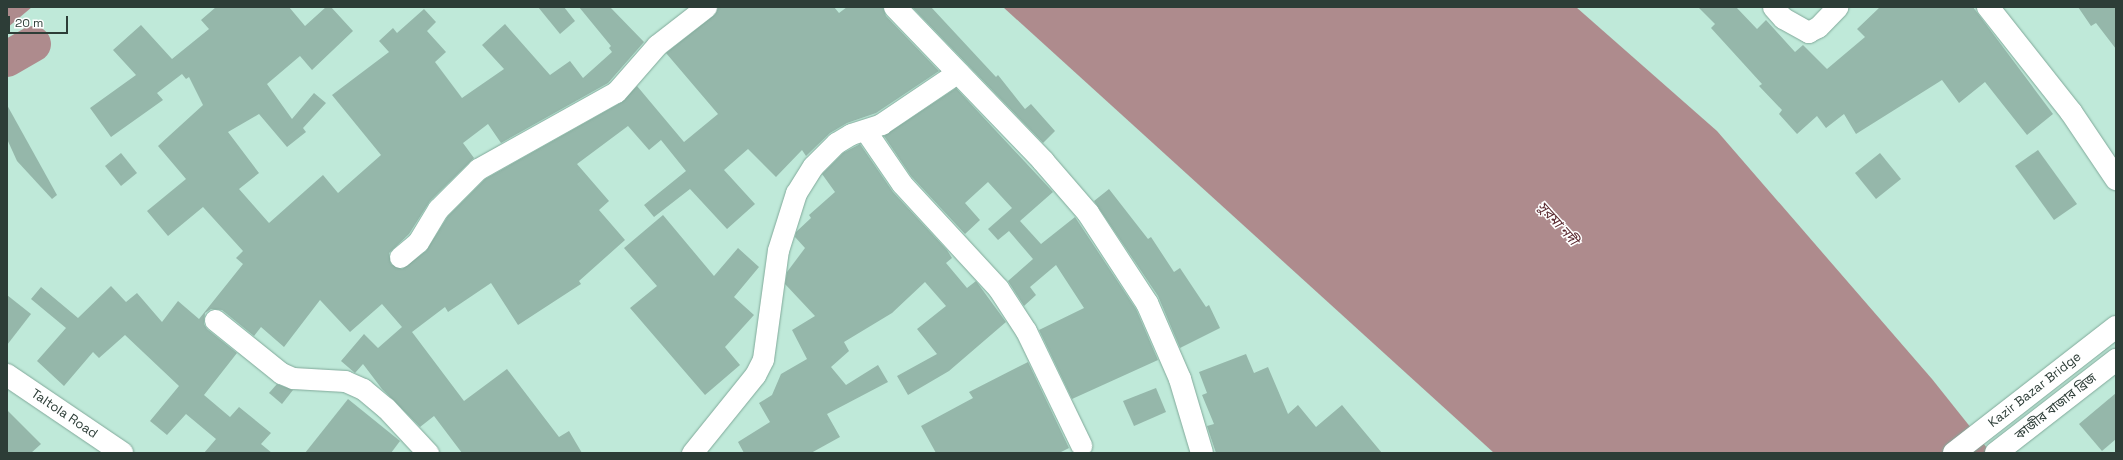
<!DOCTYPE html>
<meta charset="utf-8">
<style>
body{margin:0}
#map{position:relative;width:2123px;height:460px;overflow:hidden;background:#bfe9d9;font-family:"Space Grotesk","Noto Sans Bengali",sans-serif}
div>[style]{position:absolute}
.water>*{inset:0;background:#ae8b8d}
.river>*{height:36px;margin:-18px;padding:0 18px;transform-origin:18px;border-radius:18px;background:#ae8b8d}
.building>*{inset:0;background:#95b7aa}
.roads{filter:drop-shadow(0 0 1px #81a99a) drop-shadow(0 0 1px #81a99a)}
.minor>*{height:21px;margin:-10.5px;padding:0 10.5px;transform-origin:10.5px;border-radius:10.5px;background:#fff}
.tertiary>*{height:22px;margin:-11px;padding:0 11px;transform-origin:11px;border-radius:11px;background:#fff}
.primary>*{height:22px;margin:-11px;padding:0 11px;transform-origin:11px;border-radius:11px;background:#fff}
span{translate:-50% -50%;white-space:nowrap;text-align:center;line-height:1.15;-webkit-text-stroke:3px #fff;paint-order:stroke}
.street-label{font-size:13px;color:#2d3d37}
.water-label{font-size:14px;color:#5a292f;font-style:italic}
.frame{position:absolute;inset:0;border:8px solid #2d3d37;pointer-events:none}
.scale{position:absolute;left:8px;top:16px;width:60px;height:18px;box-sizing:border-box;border:2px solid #2d3d37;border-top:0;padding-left:5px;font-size:12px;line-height:14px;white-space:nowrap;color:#2d3d37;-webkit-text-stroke:3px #fff;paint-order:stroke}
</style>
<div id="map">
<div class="water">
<div style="clip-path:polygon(7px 7px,32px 7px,7px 28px)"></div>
<div style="clip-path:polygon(1003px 7px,1576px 7px,1717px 131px,1932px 379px,1991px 453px,1494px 453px)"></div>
</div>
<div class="river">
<div style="left:7px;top:59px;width:30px;rotate:-30deg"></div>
</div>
<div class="building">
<div style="clip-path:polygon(216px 7px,289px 7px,305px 26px,326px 7px,331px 7px,353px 31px,312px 70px,300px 56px,267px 84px,292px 119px,314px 93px,326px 103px,303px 128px,306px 132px,287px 147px,259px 114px,228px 132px,259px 173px,239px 189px,269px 223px,323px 175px,338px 193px,381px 155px,332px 95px,389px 52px,379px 41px,393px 28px,397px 33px,424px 9px,436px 22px,427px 31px,446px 52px,435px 62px,462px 98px,504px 69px,482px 45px,505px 24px,550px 75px,570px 61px,583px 78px,612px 52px,609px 48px,611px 46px,579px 7px,610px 7px,644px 42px,608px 83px,501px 143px,488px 124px,463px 143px,474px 158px,430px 201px,409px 234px,389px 253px,391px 264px,402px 269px,426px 251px,448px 216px,485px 179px,622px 102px,637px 86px,684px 142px,718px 114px,666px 53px,713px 16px,718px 7px,834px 7px,839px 13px,847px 7px,883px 7px,886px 16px,939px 71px,876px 113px,847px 123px,830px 133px,806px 156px,802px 150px,776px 177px,748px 149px,724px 170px,755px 204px,727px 229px,690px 189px,654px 217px,644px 205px,686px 171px,661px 140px,649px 150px,628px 126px,577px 164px,609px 201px,599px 210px,625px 240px,579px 281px,581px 284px,518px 325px,491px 283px,448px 312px,445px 307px,412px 332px,464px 401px,507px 369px,559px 437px,569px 431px,582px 453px,462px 453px,434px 416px,420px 427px,382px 389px,363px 364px,355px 373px,341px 361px,364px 334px,378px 348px,402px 327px,382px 304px,350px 332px,320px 300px,284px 347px,261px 327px,254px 336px,222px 310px,211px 309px,205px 313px,204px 324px,207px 329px,237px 353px,204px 395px,230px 417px,239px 407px,271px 433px,261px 444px,272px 453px,204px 453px,216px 439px,186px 414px,167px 435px,150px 421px,179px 386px,125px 335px,99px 358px,93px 352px,64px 386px,37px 361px,66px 328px,31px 299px,41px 287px,78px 318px,111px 286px,126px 302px,137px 293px,162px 322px,178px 301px,199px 319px,243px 264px,236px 258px,243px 251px,203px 207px,168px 236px,147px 211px,186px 179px,158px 146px,203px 105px,189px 77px,186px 79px,182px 74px,157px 93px,163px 100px,111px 137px,90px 108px,136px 75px,113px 50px,141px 25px,172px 59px,209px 29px,201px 20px)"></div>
<div style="clip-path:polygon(538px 7px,564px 7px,575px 21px,560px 34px)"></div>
<div style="clip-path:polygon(912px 7px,931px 7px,996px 77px,998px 75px,1025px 109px,1031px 104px,1055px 131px,1043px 143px)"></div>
<div style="clip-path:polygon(1698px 7px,1736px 7px,1757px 29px,1766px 20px,1795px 52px,1803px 45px,1827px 69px,1865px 37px,1857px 29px,1880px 7px,1973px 7px,2053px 114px,2027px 135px,1985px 82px,1959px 103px,1942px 80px,1856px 134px,1844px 114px,1826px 128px,1817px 116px,1797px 134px,1779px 114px,1782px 110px,1759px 86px,1762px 84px,1711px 28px,1715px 24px)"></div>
<div style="clip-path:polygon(2078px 7px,2116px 7px,2116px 49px,2096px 23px,2091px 26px)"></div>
<div style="clip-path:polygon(956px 88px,1053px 192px,1020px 221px,1041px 244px,1075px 217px,1136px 309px,1158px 360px,1072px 399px,1039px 330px,1084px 308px,1056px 265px,1030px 287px,1036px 295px,1024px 306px,1008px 281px,1033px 259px,1009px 231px,998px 240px,988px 229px,1012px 208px,988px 182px,965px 203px,980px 220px,965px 234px,911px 176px,884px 136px)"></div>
<div style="clip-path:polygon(7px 105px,57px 195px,52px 199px,17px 161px,7px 139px)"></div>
<div style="clip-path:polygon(860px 144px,893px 192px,947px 250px,952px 258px,946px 263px,967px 288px,976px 281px,1006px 322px,949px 371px,908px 395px,897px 376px,937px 354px,917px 329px,946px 306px,925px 282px,892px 313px,844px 342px,849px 351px,831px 367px,846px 385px,878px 365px,888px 382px,827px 414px,840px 437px,811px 453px,744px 453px,738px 442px,770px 422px,759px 403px,772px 395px,781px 374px,807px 359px,792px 330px,815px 316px,785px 284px,787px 272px,805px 248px,795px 237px,796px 232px,811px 218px,809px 215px,835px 192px,822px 174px,843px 153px)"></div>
<div style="clip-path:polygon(2038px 150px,2077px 204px,2054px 220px,2015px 166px)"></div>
<div style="clip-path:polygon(121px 153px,137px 173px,121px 186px,105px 166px)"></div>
<div style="clip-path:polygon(1880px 153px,1901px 179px,1876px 199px,1855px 173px)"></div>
<div style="clip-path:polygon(1109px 189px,1148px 239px,1151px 237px,1174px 272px,1180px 268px,1206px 307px,1209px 305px,1220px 328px,1180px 348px,1158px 296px,1094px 201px)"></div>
<div style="clip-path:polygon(663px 215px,714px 276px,738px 248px,759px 267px,734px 297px,754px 315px,725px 347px,740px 365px,705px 395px,630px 308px,657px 286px,624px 248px)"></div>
<div style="clip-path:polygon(7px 295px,31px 314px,7px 345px)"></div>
<div style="clip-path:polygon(1246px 354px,1254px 373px,1268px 367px,1288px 414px,1298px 405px,1316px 427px,1342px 405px,1382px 453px,1216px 453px,1207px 426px,1214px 424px,1202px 395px,1207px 393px,1199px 372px)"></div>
<div style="clip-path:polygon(1028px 362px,1069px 448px,1059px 453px,936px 453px,921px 426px,973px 398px,969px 392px)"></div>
<div style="clip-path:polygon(277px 384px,293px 390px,282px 404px,269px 393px)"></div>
<div style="clip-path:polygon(1156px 388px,1166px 412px,1134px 426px,1123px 401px)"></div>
<div style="clip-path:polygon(2116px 393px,2116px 439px,2102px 451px,2079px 424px)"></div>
<div style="clip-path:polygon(348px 399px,400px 441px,391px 453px,305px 453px)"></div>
<div style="clip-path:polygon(7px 410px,41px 444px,31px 453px,7px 453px)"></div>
</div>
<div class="roads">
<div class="minor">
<div style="left:1773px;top:7px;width:15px;rotate:48deg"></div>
<div style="left:1783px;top:18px;width:29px;rotate:29deg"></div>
<div style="left:1808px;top:32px;width:11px;rotate:-27deg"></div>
<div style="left:1818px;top:27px;width:28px;rotate:-46deg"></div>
<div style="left:865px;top:130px;width:65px;rotate:55.6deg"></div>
<div style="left:902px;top:184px;width:142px;rotate:47.3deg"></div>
<div style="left:998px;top:288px;width:51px;rotate:56.9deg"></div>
<div style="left:1026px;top:331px;width:127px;rotate:64.2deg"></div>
<div style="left:400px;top:257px;width:23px;rotate:-40deg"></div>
<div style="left:418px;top:242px;width:39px;rotate:-59deg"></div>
<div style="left:438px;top:209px;width:57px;rotate:-45deg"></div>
<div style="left:478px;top:169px;width:158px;rotate:-29.2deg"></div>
<div style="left:616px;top:92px;width:62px;rotate:-48.9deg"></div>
<div style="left:657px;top:45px;width:62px;rotate:-37.8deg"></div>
<div style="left:215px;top:320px;width:85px;rotate:38.8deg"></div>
<div style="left:281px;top:373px;width:13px;rotate:23deg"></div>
<div style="left:293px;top:378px;width:52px;rotate:3.3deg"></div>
<div style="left:345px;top:381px;width:20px;rotate:24deg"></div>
<div style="left:363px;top:389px;width:30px;rotate:40deg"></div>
<div style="left:386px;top:408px;width:62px;rotate:47deg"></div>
<div style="left:692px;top:453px;width:100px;rotate:-51.1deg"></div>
<div style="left:755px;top:375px;width:18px;rotate:-63deg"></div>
<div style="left:763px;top:359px;width:110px;rotate:-82.2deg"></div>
<div style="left:778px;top:250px;width:60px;rotate:-72.5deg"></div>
<div style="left:796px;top:193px;width:32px;rotate:-58deg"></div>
<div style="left:813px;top:166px;width:33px;rotate:-45deg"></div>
<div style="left:836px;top:143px;width:17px;rotate:-31deg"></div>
<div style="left:851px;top:134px;width:32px;rotate:-18deg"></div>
<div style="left:881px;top:124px;width:93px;rotate:-34deg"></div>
</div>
<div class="tertiary">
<div style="left:895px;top:7px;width:214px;rotate:46.1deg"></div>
<div style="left:1043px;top:161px;width:69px;rotate:49.1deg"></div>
<div style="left:1088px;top:213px;width:108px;rotate:56.8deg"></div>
<div style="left:1147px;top:303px;width:83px;rotate:66.5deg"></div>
<div style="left:1180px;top:379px;width:77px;rotate:73.4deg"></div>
<div style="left:1988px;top:7px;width:134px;rotate:51.7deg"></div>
<div style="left:2071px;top:112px;width:81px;rotate:56.1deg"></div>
</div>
<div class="primary">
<div style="left:7px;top:375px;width:139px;rotate:34.1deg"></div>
<div style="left:1954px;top:453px;width:205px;rotate:-37.9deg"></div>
<div style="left:1996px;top:453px;width:152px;rotate:-37.8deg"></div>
</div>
</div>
<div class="street-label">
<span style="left:2035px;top:390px;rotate:-38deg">Kazir Bazar Bridge</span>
<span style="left:2056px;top:407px;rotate:-38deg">কাজীর বাজার ব্রিজ</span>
<span style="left:64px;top:414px;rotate:34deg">Taltola Road</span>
</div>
<div class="water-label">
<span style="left:1558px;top:223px;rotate:48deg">সুরমা নদী</span>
</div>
<div class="frame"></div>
<div class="scale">20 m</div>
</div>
